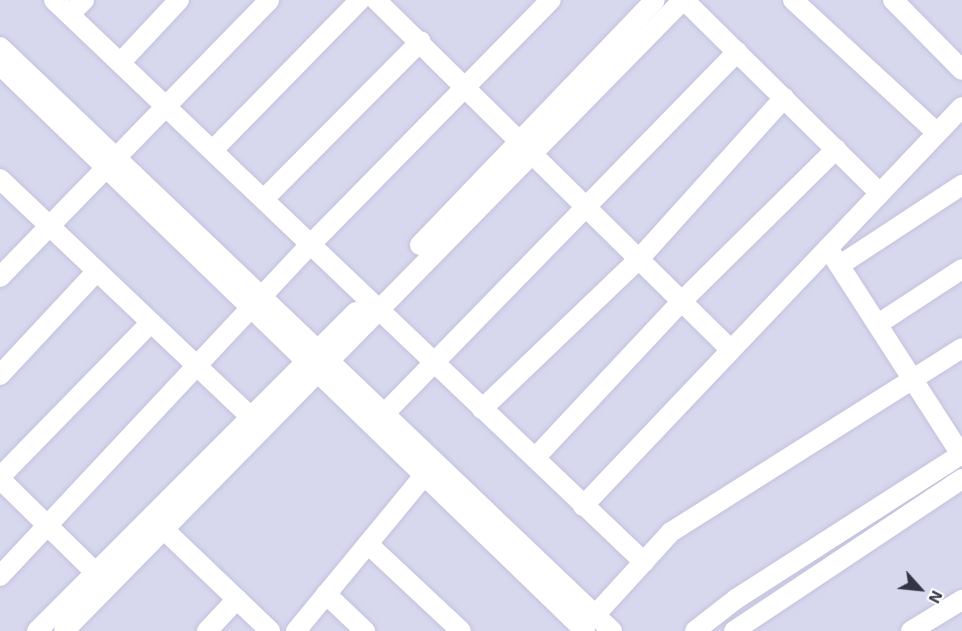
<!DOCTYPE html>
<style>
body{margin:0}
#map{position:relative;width:962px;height:631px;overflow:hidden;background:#e3e3f3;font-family:"Exo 2",sans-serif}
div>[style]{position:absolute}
.residential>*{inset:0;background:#d7d7ee}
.roads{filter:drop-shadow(0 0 2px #c2c2dd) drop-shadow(0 0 2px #c2c2dd)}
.street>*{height:20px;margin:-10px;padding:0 10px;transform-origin:10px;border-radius:10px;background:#fff}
span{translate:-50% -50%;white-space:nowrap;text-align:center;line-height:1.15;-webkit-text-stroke:5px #fff;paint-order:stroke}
.north{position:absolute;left:890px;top:559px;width:60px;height:60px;-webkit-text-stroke:4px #fff;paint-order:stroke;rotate:117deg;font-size:16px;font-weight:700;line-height:24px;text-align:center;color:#333445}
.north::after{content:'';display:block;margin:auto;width:21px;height:27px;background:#333445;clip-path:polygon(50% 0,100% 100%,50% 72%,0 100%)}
</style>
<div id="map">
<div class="residential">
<div style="clip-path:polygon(0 0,962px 0,962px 631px,0 631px)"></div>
</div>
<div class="roads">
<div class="street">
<div style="left:54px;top:0;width:815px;rotate:43.61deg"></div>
<div style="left:376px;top:0;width:497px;rotate:44.6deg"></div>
<div style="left:684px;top:0;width:275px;rotate:44.6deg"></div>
<div style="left:793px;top:0;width:196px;rotate:42.7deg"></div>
<div style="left:893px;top:0;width:98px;rotate:45.4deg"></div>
<div style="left:70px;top:14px;width:20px;rotate:-45deg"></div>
<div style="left:0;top:47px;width:846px;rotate:43.66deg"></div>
<div style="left:121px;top:62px;width:85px;rotate:-46.9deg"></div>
<div style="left:0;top:65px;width:814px;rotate:44.05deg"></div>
<div style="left:213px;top:150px;width:210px;rotate:-45.6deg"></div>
<div style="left:0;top:179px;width:360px;rotate:43.5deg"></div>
<div style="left:265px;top:198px;width:221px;rotate:-45.2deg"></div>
<div style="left:420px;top:245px;width:339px;rotate:-46.2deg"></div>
<div style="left:828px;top:248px;width:247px;rotate:57.2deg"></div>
<div style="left:840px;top:265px;width:146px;rotate:-33.3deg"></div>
<div style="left:0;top:277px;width:386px;rotate:-45.8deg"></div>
<div style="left:878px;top:324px;width:100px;rotate:-33.2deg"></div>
<div style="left:0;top:375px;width:142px;rotate:-47deg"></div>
<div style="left:482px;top:409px;width:217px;rotate:-43.7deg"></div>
<div style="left:639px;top:259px;width:217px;rotate:-48deg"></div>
<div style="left:384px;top:414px;width:506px;rotate:-45.72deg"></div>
<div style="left:535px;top:458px;width:214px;rotate:-46.9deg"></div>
<div style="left:681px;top:302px;width:218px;rotate:-44.6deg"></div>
<div style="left:0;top:477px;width:216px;rotate:-45.7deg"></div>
<div style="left:0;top:479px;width:144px;rotate:44.4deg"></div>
<div style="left:583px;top:506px;width:550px;rotate:-46.47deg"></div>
<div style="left:153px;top:519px;width:162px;rotate:43.7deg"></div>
<div style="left:368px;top:544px;width:127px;rotate:43.1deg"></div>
<div style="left:0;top:576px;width:455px;rotate:-46.9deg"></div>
<div style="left:311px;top:244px;width:342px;rotate:-45.5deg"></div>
<div style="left:326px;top:594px;width:54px;rotate:43.5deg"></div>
<div style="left:596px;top:614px;width:111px;rotate:-47.6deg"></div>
<div style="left:671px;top:532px;width:344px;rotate:-32.3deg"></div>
<div style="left:37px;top:631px;width:451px;rotate:-45deg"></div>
<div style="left:64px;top:631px;width:884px;rotate:-45.55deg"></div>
<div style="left:207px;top:631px;width:44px;rotate:-46.8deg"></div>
<div style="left:296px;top:631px;width:198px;rotate:-50.5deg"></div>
<div style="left:695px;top:631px;width:52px;rotate:-38deg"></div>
<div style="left:736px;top:599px;width:269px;rotate:-32.7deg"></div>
<div style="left:734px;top:631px;width:274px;rotate:-33.7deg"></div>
<div style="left:911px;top:631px;width:60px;rotate:-31.3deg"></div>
</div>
</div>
<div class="north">N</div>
</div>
